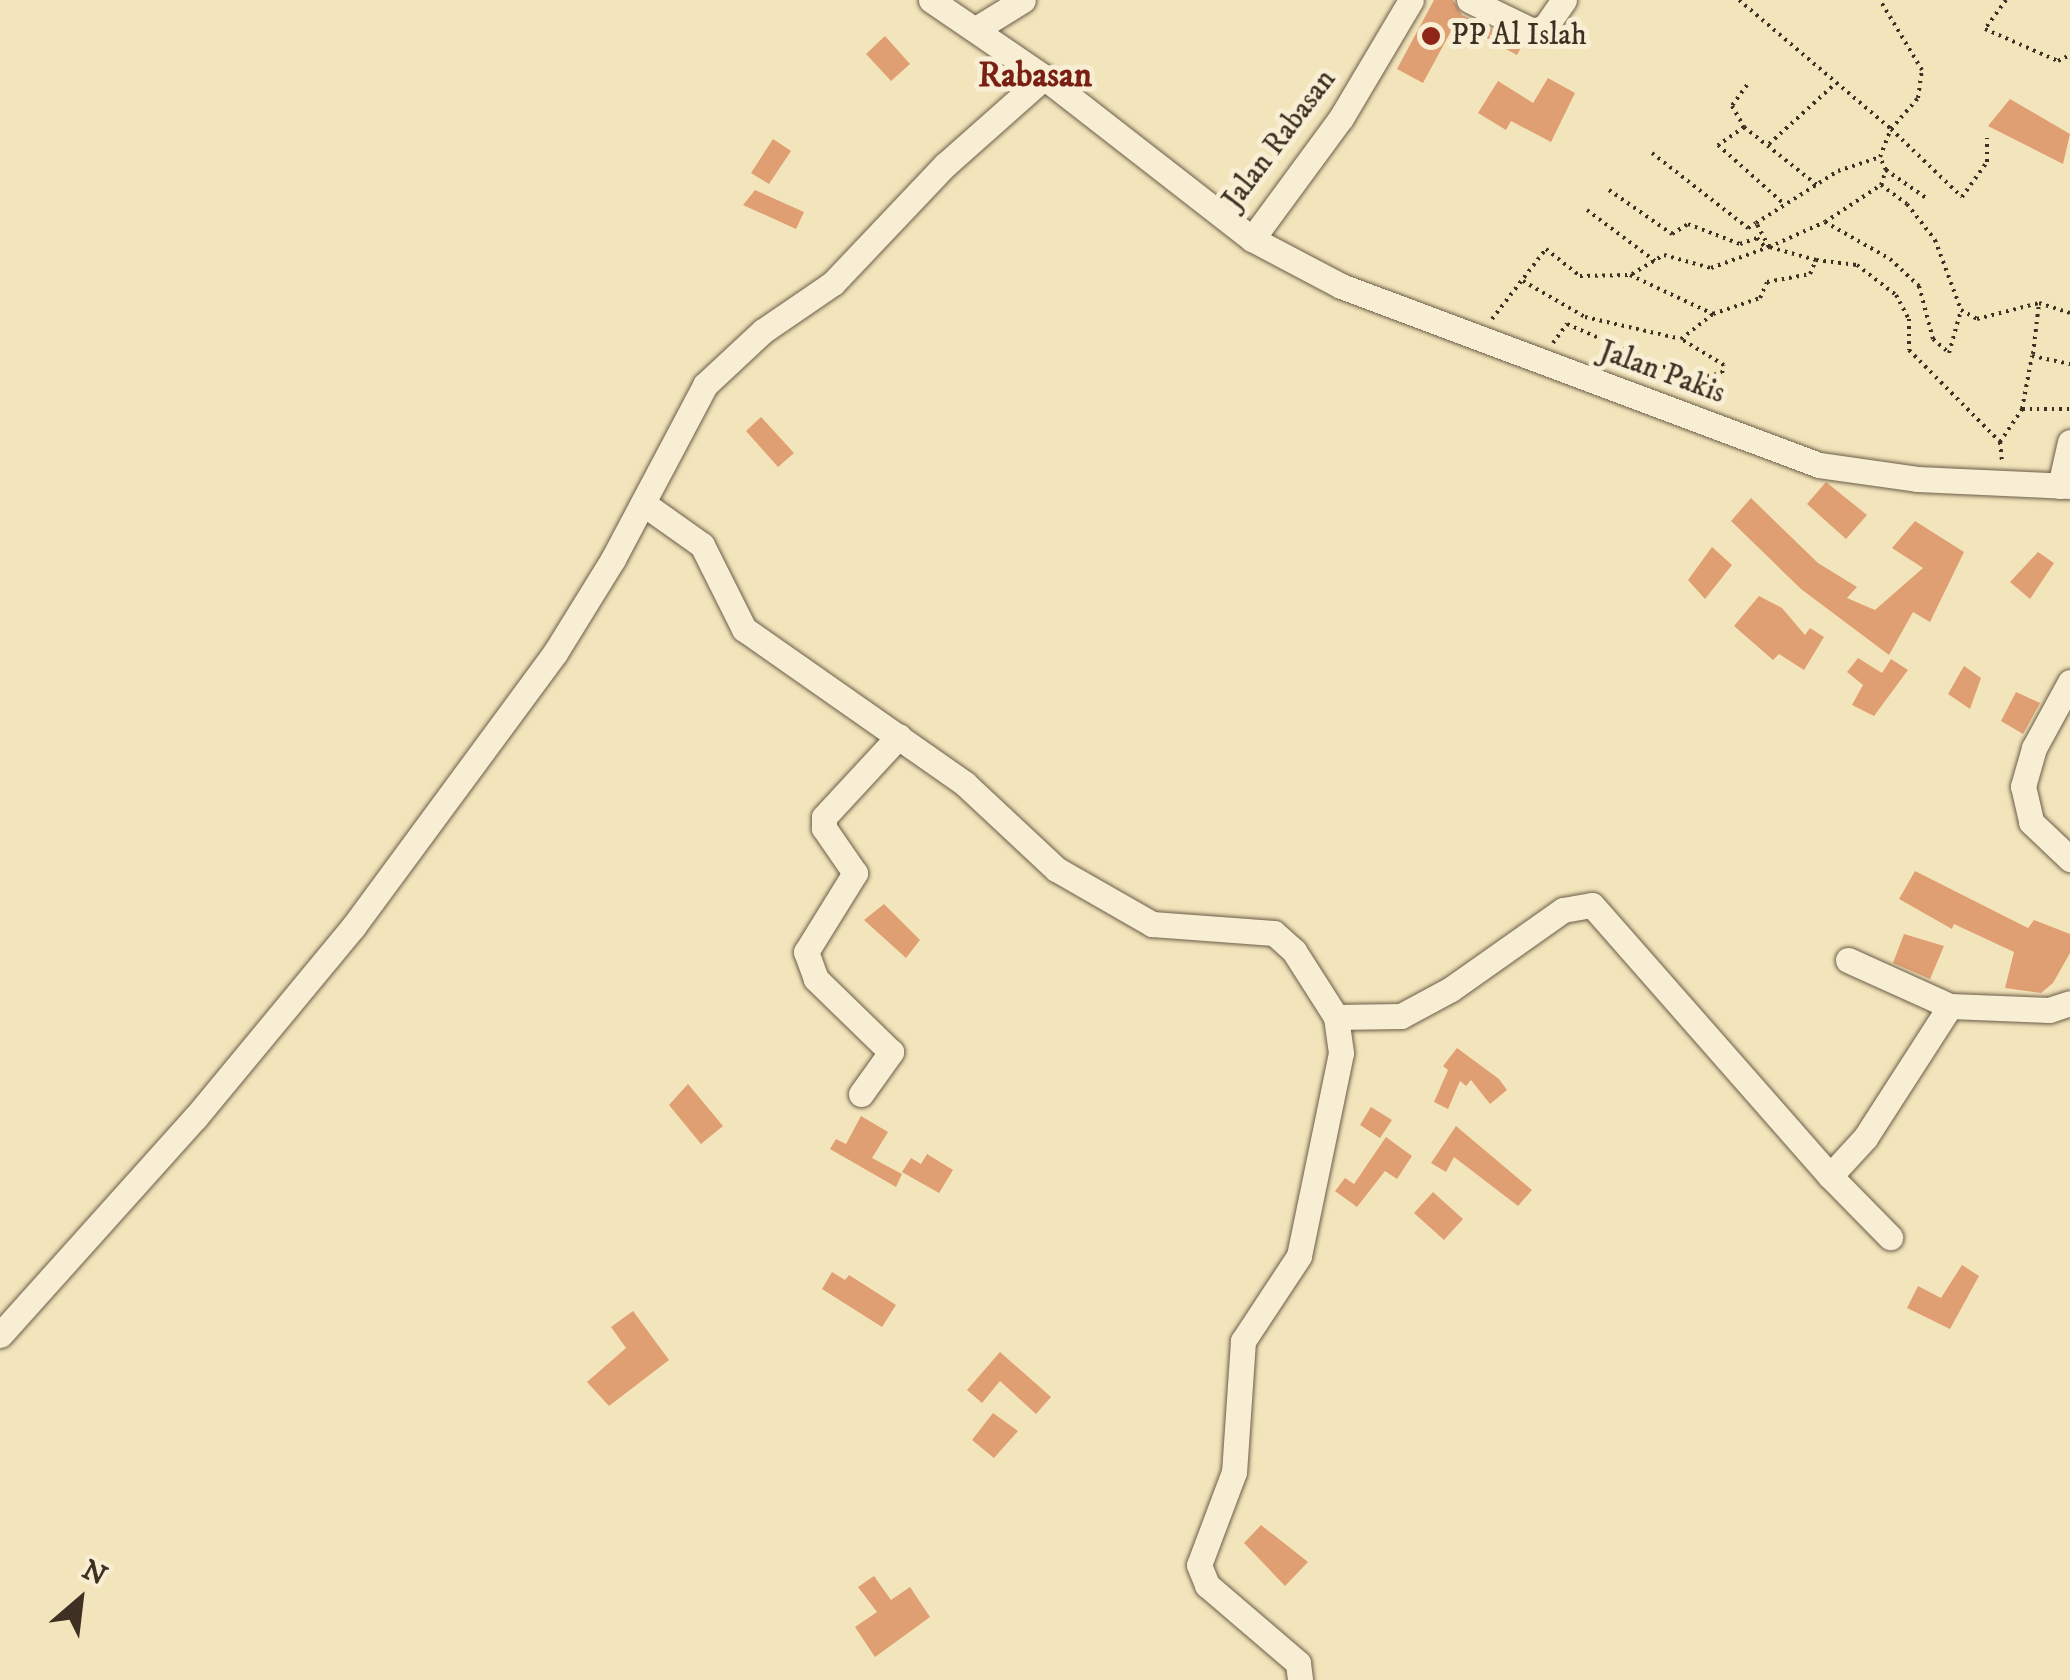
<!DOCTYPE html>
<style>
body{margin:0}
#map{position:relative;width:2070px;height:1680px;overflow:hidden;background:#f3e5bb;font-family:"IM FELL DW Pica",serif}
div>[style]{position:absolute}
.building>*{inset:0;background:#e09f72}
.path>*{height:4px;margin-top:-2px;transform-origin:0;background:repeating-linear-gradient(90deg,#3e3023 0 2.5px,transparent 0 7.5px)}
.roads{filter:drop-shadow(0 0 2px #6b5d49) drop-shadow(0 0 2px #6b5d49)}
.minor>*{height:25px;margin:-12.5px;padding:0 12.5px;transform-origin:12.5px;border-radius:12.5px;background:#f7eed3}
.dots>*{width:28px;height:28px;translate:-50% -50%;box-sizing:border-box;border:5px solid #f7eed3;border-radius:50%}
span{translate:-50% -50%;white-space:nowrap;text-align:center;line-height:1.15;-webkit-text-stroke:10px #f7eed3;paint-order:stroke}
.poi-label{font-size:30px;color:#3e3023}
.left{translate:0 -50%;text-align:left}
.street-label{font-size:30px;color:#3e3023}
.quarter-label{font-size:35px;color:#7a1f14;font-weight:700}
.north{position:absolute;left:30px;top:1550px;width:100px;height:100px;-webkit-text-stroke:8px #f7eed3;paint-order:stroke;rotate:28deg;font-size:28px;font-weight:700;line-height:40px;text-align:center;color:#3e3023}
.north::after{content:'';display:block;margin:auto;width:35px;height:45px;background:#3e3023;clip-path:polygon(50% 0,100% 100%,50% 72%,0 100%)}
</style>
<div id="map">
<div class="building">
<div style="clip-path:polygon(1434px 0,1453px 0,1462px 15px,1523px 44px,1517px 55px,1456px 22px,1423px 83px,1397px 69px)"></div>
<div style="clip-path:polygon(885px 36px,910px 64px,891px 81px,866px 54px)"></div>
<div style="clip-path:polygon(1548px 78px,1575px 93px,1551px 142px,1511px 121px,1506px 130px,1478px 113px,1498px 81px,1533px 103px)"></div>
<div style="clip-path:polygon(2010px 99px,2070px 134px,2063px 164px,1988px 126px)"></div>
<div style="clip-path:polygon(773px 139px,791px 151px,769px 184px,751px 173px)"></div>
<div style="clip-path:polygon(755px 190px,804px 212px,796px 229px,743px 205px)"></div>
<div style="clip-path:polygon(761px 417px,794px 453px,778px 467px,746px 431px)"></div>
<div style="clip-path:polygon(1826px 482px,1867px 515px,1846px 539px,1807px 504px)"></div>
<div style="clip-path:polygon(1751px 498px,1818px 563px,1857px 587px,1847px 598px,1875px 610px,1923px 568px,1892px 548px,1915px 521px,1964px 552px,1930px 622px,1913px 612px,1889px 655px,1801px 589px,1731px 521px)"></div>
<div style="clip-path:polygon(1712px 547px,1732px 565px,1705px 599px,1688px 580px)"></div>
<div style="clip-path:polygon(2038px 552px,2054px 563px,2030px 599px,2010px 582px)"></div>
<div style="clip-path:polygon(1759px 596px,1782px 608px,1805px 635px,1810px 628px,1824px 637px,1804px 670px,1779px 654px,1773px 660px,1734px 626px)"></div>
<div style="clip-path:polygon(1858px 658px,1882px 673px,1891px 659px,1908px 670px,1874px 716px,1852px 705px,1863px 685px,1847px 672px)"></div>
<div style="clip-path:polygon(1964px 666px,1981px 678px,1970px 709px,1948px 694px)"></div>
<div style="clip-path:polygon(2016px 692px,2040px 703px,2023px 734px,2001px 721px)"></div>
<div style="clip-path:polygon(1915px 871px,2028px 928px,2034px 920px,2070px 934px,2070px 953px,2053px 983px,2041px 993px,2005px 988px,2014px 952px,1954px 924px,1952px 929px,1899px 899px)"></div>
<div style="clip-path:polygon(884px 904px,920px 940px,906px 958px,864px 920px)"></div>
<div style="clip-path:polygon(1904px 934px,1944px 946px,1930px 979px,1893px 963px)"></div>
<div style="clip-path:polygon(1457px 1048px,1499px 1079px,1507px 1090px,1490px 1104px,1471px 1080px,1466px 1086px,1460px 1081px,1448px 1109px,1434px 1102px,1448px 1070px,1443px 1066px)"></div>
<div style="clip-path:polygon(688px 1084px,723px 1126px,701px 1144px,669px 1105px)"></div>
<div style="clip-path:polygon(1371px 1107px,1392px 1120px,1380px 1138px,1360px 1125px)"></div>
<div style="clip-path:polygon(861px 1116px,888px 1132px,872px 1158px,902px 1174px,896px 1187px,830px 1149px,836px 1139px,846px 1144px)"></div>
<div style="clip-path:polygon(1456px 1126px,1532px 1190px,1518px 1206px,1454px 1157px,1446px 1172px,1431px 1163px)"></div>
<div style="clip-path:polygon(1386px 1137px,1412px 1156px,1397px 1179px,1385px 1171px,1357px 1207px,1335px 1191px,1345px 1178px,1354px 1184px)"></div>
<div style="clip-path:polygon(927px 1154px,953px 1170px,939px 1193px,902px 1172px,911px 1158px,921px 1164px)"></div>
<div style="clip-path:polygon(1433px 1192px,1463px 1219px,1444px 1240px,1414px 1213px)"></div>
<div style="clip-path:polygon(1962px 1265px,1979px 1276px,1950px 1329px,1907px 1308px,1918px 1286px,1941px 1298px)"></div>
<div style="clip-path:polygon(832px 1272px,845px 1280px,849px 1275px,896px 1305px,882px 1327px,822px 1289px)"></div>
<div style="clip-path:polygon(633px 1311px,669px 1360px,609px 1406px,587px 1382px,626px 1348px,611px 1327px)"></div>
<div style="clip-path:polygon(1000px 1352px,1051px 1397px,1036px 1414px,1000px 1381px,982px 1403px,967px 1390px)"></div>
<div style="clip-path:polygon(993px 1413px,1018px 1431px,994px 1458px,972px 1440px)"></div>
<div style="clip-path:polygon(1261px 1525px,1308px 1562px,1285px 1586px,1244px 1543px)"></div>
<div style="clip-path:polygon(874px 1576px,891px 1600px,910px 1587px,930px 1617px,875px 1657px,855px 1627px,877px 1612px,858px 1587px)"></div>
</div>
<div class="path">
<div style="left:1739px;top:0;width:199px;rotate:40.3deg"></div>
<div style="left:1891px;top:129px;width:41px;rotate:-48.9deg"></div>
<div style="left:1918px;top:98px;width:28px;rotate:-82deg"></div>
<div style="left:1922px;top:70px;width:82px;rotate:-121deg"></div>
<div style="left:2006px;top:0;width:36px;rotate:126deg"></div>
<div style="left:1985px;top:29px;width:80px;rotate:23.7deg"></div>
<div style="left:2058px;top:61px;width:13px;rotate:-27deg"></div>
<div style="left:1747px;top:85px;width:26px;rotate:126deg"></div>
<div style="left:1732px;top:106px;width:24px;rotate:60deg"></div>
<div style="left:1744px;top:127px;width:93px;rotate:38.5deg"></div>
<div style="left:1744px;top:127px;width:32px;rotate:145deg"></div>
<div style="left:1718px;top:145px;width:89px;rotate:41.8deg"></div>
<div style="left:1769px;top:144px;width:89px;rotate:-42.3deg"></div>
<div style="left:1652px;top:153px;width:122px;rotate:38deg"></div>
<div style="left:1748px;top:228px;width:9px;rotate:-32deg"></div>
<div style="left:1886px;top:170px;width:14px;rotate:-115deg"></div>
<div style="left:1880px;top:157px;width:30px;rotate:-69deg"></div>
<div style="left:1891px;top:129px;width:98px;rotate:43.8deg"></div>
<div style="left:1962px;top:197px;width:43px;rotate:-54.5deg"></div>
<div style="left:1987px;top:162px;width:24px;rotate:-90deg"></div>
<div style="left:1881px;top:185px;width:32px;rotate:36deg"></div>
<div style="left:1907px;top:204px;width:46px;rotate:52.1deg"></div>
<div style="left:1935px;top:240px;width:75px;rotate:69.6deg"></div>
<div style="left:1609px;top:190px;width:77px;rotate:34.9deg"></div>
<div style="left:1672px;top:234px;width:19px;rotate:-32deg"></div>
<div style="left:1688px;top:224px;width:56px;rotate:21deg"></div>
<div style="left:1740px;top:244px;width:18px;rotate:-19deg"></div>
<div style="left:1757px;top:238px;width:13px;rotate:48deg"></div>
<div style="left:1587px;top:210px;width:85px;rotate:36.9deg"></div>
<div style="left:1825px;top:222px;width:67px;rotate:-33.5deg"></div>
<div style="left:1881px;top:185px;width:16px;rotate:-72deg"></div>
<div style="left:1886px;top:170px;width:52px;rotate:34.9deg"></div>
<div style="left:1816px;top:260px;width:49px;rotate:-164.5deg"></div>
<div style="left:1769px;top:247px;width:61px;rotate:-24.1deg"></div>
<div style="left:1825px;top:222px;width:75px;rotate:29.6deg"></div>
<div style="left:1890px;top:259px;width:40px;rotate:43deg"></div>
<div style="left:1919px;top:286px;width:55px;rotate:75.2deg"></div>
<div style="left:1933px;top:339px;width:21px;rotate:41deg"></div>
<div style="left:1949px;top:353px;width:45px;rotate:-74.4deg"></div>
<div style="left:1961px;top:310px;width:18px;rotate:29deg"></div>
<div style="left:1977px;top:319px;width:64px;rotate:-14.5deg"></div>
<div style="left:1632px;top:274px;width:37px;rotate:-31deg"></div>
<div style="left:1664px;top:255px;width:49px;rotate:15.5deg"></div>
<div style="left:1711px;top:268px;width:62px;rotate:-19.9deg"></div>
<div style="left:1769px;top:247px;width:27px;rotate:-118deg"></div>
<div style="left:1756px;top:223px;width:97px;rotate:-32.4deg"></div>
<div style="left:1838px;top:171px;width:44px;rotate:-18.4deg"></div>
<div style="left:1523px;top:281px;width:72px;rotate:30.1deg"></div>
<div style="left:1585px;top:317px;width:98px;rotate:12.9deg"></div>
<div style="left:1492px;top:319px;width:88px;rotate:-52.4deg"></div>
<div style="left:1546px;top:249px;width:43px;rotate:38.5deg"></div>
<div style="left:1580px;top:276px;width:50px;rotate:-1.1deg"></div>
<div style="left:1630px;top:275px;width:92px;rotate:25.2deg"></div>
<div style="left:1713px;top:314px;width:50px;rotate:-18.8deg"></div>
<div style="left:1760px;top:298px;width:17px;rotate:-66deg"></div>
<div style="left:1767px;top:282px;width:44px;rotate:-10.5deg"></div>
<div style="left:1810px;top:274px;width:15px;rotate:-67deg"></div>
<div style="left:1816px;top:260px;width:41px;rotate:7deg"></div>
<div style="left:1857px;top:265px;width:49px;rotate:37.6deg"></div>
<div style="left:1896px;top:295px;width:27px;rotate:62deg"></div>
<div style="left:1909px;top:319px;width:31px;rotate:90deg"></div>
<div style="left:1909px;top:350px;width:129px;rotate:45.3deg"></div>
<div style="left:2000px;top:442px;width:20px;rotate:84deg"></div>
<div style="left:1553px;top:343px;width:24px;rotate:-54deg"></div>
<div style="left:1567px;top:324px;width:111px;rotate:23.8deg"></div>
<div style="left:1669px;top:369px;width:15px;rotate:86deg"></div>
<div style="left:1670px;top:384px;width:53px;rotate:-11.9deg"></div>
<div style="left:1722px;top:373px;width:8px;rotate:-76deg"></div>
<div style="left:1724px;top:365px;width:50px;rotate:-148.8deg"></div>
<div style="left:1681px;top:339px;width:41px;rotate:-38deg"></div>
<div style="left:2033px;top:354px;width:51px;rotate:-83.3deg"></div>
<div style="left:2039px;top:303px;width:33px;rotate:18deg"></div>
<div style="left:2022px;top:409px;width:54px;rotate:-79.3deg"></div>
<div style="left:2032px;top:356px;width:39px;rotate:12deg"></div>
<div style="left:2000px;top:442px;width:40px;rotate:-56deg"></div>
<div style="left:2022px;top:409px;width:48px"></div>
</div>
<div class="roads">
<div class="minor">
<div style="left:931px;top:0;width:137px;rotate:34.3deg"></div>
<div style="left:1044px;top:77px;width:264px;rotate:37.9deg"></div>
<div style="left:1252px;top:239px;width:101px;rotate:27.8deg"></div>
<div style="left:1341px;top:286px;width:510px;rotate:20.53deg"></div>
<div style="left:1819px;top:465px;width:99px;rotate:8.1deg"></div>
<div style="left:1917px;top:479px;width:153px;rotate:2.6deg"></div>
<div style="left:1469px;top:0;width:71px;rotate:25.8deg"></div>
<div style="left:1533px;top:31px;width:13px;rotate:-18deg"></div>
<div style="left:1545px;top:27px;width:33px;rotate:-55deg"></div>
<div style="left:976px;top:29px;width:55px;rotate:-31.7deg"></div>
<div style="left:1252px;top:239px;width:150px;rotate:-53.7deg"></div>
<div style="left:1341px;top:118px;width:137px;rotate:-59.3deg"></div>
<div style="left:2060px;top:486px;width:45px;rotate:-77.2deg"></div>
<div style="left:644px;top:504px;width:71px;rotate:35.3deg"></div>
<div style="left:702px;top:545px;width:94px;rotate:63.4deg"></div>
<div style="left:744px;top:629px;width:270px;rotate:35deg"></div>
<div style="left:965px;top:784px;width:125px;rotate:43deg"></div>
<div style="left:1056px;top:869px;width:111px;rotate:29.8deg"></div>
<div style="left:1152px;top:924px;width:122px;rotate:4.2deg"></div>
<div style="left:1274px;top:933px;width:27px;rotate:42deg"></div>
<div style="left:1294px;top:951px;width:78px;rotate:57.5deg"></div>
<div style="left:1336px;top:1017px;width:36px;rotate:82deg"></div>
<div style="left:1341px;top:1053px;width:207px;rotate:101.7deg"></div>
<div style="left:1299px;top:1256px;width:102px;rotate:123.4deg"></div>
<div style="left:1243px;top:1341px;width:131px;rotate:93.9deg"></div>
<div style="left:1234px;top:1472px;width:99px;rotate:110.6deg"></div>
<div style="left:1199px;top:1565px;width:22px;rotate:68deg"></div>
<div style="left:1207px;top:1585px;width:120px;rotate:40.6deg"></div>
<div style="left:1298px;top:1663px;width:17px;rotate:83deg"></div>
<div style="left:2070px;top:682px;width:75px;rotate:118.6deg"></div>
<div style="left:2034px;top:748px;width:40px;rotate:106deg"></div>
<div style="left:2023px;top:786px;width:37px;rotate:77deg"></div>
<div style="left:2031px;top:822px;width:54px;rotate:43.5deg"></div>
<div style="left:1848px;top:960px;width:112px;rotate:24.3deg"></div>
<div style="left:1950px;top:1006px;width:99px;rotate:2.3deg"></div>
<div style="left:2049px;top:1010px;width:22px;rotate:-18deg"></div>
<div style="left:1336px;top:1017px;width:65px;rotate:-0.9deg"></div>
<div style="left:1401px;top:1016px;width:57px;rotate:-28.4deg"></div>
<div style="left:1451px;top:989px;width:137px;rotate:-35.2deg"></div>
<div style="left:1563px;top:910px;width:29px;rotate:-10deg"></div>
<div style="left:1592px;top:905px;width:361px;rotate:48.7deg"></div>
<div style="left:1830px;top:1176px;width:52px;rotate:-47.4deg"></div>
<div style="left:1865px;top:1138px;width:157px;rotate:-57.2deg"></div>
<div style="left:861px;top:1094px;width:52px;rotate:-54.5deg"></div>
<div style="left:891px;top:1052px;width:105px;rotate:-135.8deg"></div>
<div style="left:816px;top:979px;width:29px;rotate:-110deg"></div>
<div style="left:806px;top:952px;width:93px;rotate:-58.2deg"></div>
<div style="left:855px;top:873px;width:55px;rotate:-124.6deg"></div>
<div style="left:824px;top:828px;width:11px;rotate:-90deg"></div>
<div style="left:824px;top:817px;width:110px;rotate:-47.2deg"></div>
<div style="left:1830px;top:1176px;width:86px;rotate:45.5deg"></div>
<div style="left:0;top:1335px;width:292px;rotate:-48.1deg"></div>
<div style="left:195px;top:1118px;width:248px;rotate:-50.4deg"></div>
<div style="left:353px;top:927px;width:340px;rotate:-53.6deg"></div>
<div style="left:555px;top:653px;width:110px;rotate:-58.3deg"></div>
<div style="left:613px;top:559px;width:197px;rotate:-62.1deg"></div>
<div style="left:705px;top:385px;width:79px;rotate:-43deg"></div>
<div style="left:763px;top:331px;width:85px;rotate:-34.4deg"></div>
<div style="left:833px;top:283px;width:163px;rotate:-46.5deg"></div>
<div style="left:945px;top:165px;width:132px;rotate:-41.6deg"></div>
</div>
</div>
<div class="dots">
<div style="left:1431px;top:36px;background:#8f2418"></div>
</div>
<div class="poi-label">
<span class="left" style="left:1451px;top:36px">PP Al Islah</span>
</div>
<div class="street-label">
<span style="left:1280px;top:140px;rotate:-53deg">Jalan Rabasan</span>
<span style="left:1662px;top:373px;rotate:20deg">Jalan Pakis</span>
</div>
<div class="quarter-label">
<span style="left:1035px;top:76px">Rabasan</span>
</div>
<div class="north">N</div>
</div>
